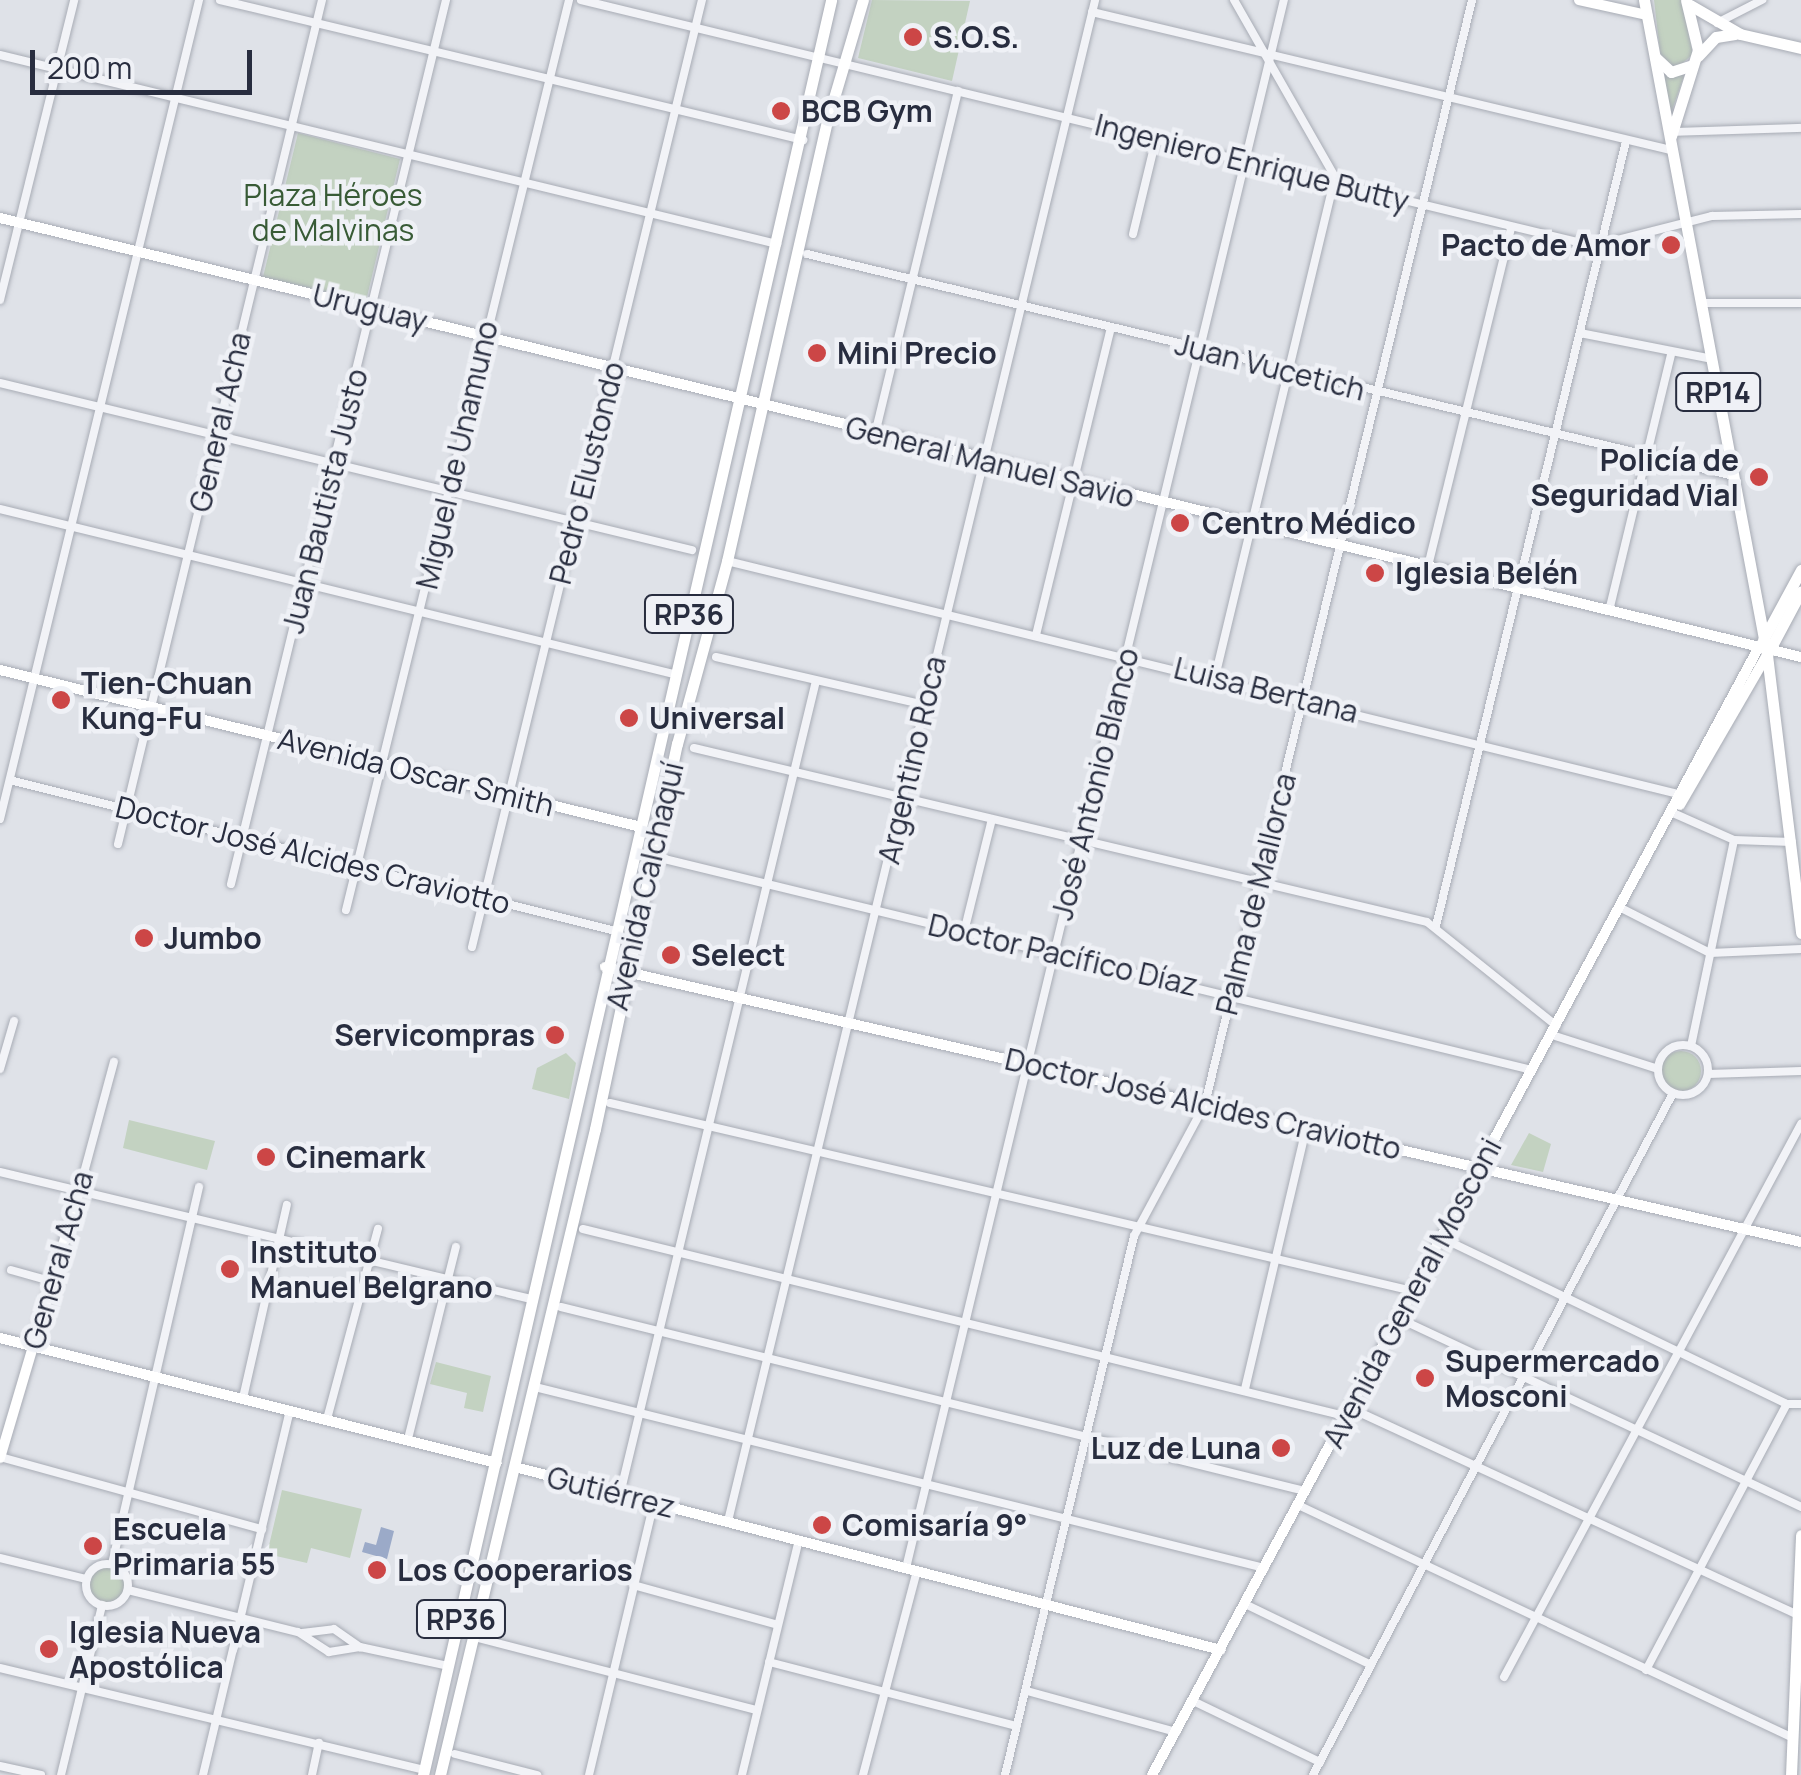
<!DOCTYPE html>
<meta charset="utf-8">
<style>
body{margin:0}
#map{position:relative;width:1801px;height:1775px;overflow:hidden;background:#dfe2e8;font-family:Manrope,sans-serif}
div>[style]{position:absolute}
.green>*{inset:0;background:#c3d2c1}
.round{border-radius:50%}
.water>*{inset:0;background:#9baac8}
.roads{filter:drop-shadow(0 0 2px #a8acb5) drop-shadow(0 0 2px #a8acb5)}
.street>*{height:8px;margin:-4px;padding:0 4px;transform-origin:4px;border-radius:4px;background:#f2f3f7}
.street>.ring{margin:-4px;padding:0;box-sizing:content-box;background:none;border:8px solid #f2f3f7;border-radius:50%}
.secondary>*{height:10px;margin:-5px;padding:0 5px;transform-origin:5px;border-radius:5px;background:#fff}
.primary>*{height:11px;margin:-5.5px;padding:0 5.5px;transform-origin:5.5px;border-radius:5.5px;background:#fff}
.dots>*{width:28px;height:28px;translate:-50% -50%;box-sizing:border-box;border:5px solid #eff1f6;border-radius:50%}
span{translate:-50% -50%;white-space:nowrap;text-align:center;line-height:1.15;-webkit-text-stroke:9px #eff1f6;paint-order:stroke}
.shield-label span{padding:2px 8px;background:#eff1f6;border:2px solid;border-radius:8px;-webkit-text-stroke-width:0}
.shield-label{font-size:28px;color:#282d3f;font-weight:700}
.poi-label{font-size:30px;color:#282d3f;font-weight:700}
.left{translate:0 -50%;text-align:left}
.right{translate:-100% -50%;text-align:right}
.street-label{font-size:30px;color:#282d3f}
.park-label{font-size:30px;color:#385b36}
.scale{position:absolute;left:30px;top:50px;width:222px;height:45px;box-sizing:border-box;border:5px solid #282d3f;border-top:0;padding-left:12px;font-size:30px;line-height:35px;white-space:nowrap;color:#282d3f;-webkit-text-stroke:8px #eff1f6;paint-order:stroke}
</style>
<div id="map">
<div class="green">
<div style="clip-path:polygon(872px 0,970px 1px,952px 81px,858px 58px)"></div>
<div style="clip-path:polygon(1654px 0,1681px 0,1693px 54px,1676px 69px,1661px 60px)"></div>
<div style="clip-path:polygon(1662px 71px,1685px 73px,1670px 116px)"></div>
<div style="clip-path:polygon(298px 133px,400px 159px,366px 301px,263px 277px)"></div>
<div class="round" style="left:1661px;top:1051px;width:40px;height:40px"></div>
<div style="clip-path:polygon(566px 1053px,576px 1063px,569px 1099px,532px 1089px,537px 1068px)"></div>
<div style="clip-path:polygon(129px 1120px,215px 1141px,207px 1170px,123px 1148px)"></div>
<div style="clip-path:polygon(1529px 1133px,1551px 1144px,1543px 1172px,1511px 1165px)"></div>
<div style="clip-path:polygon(436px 1362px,491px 1376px,483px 1412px,464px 1408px,467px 1393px,430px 1384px)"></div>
<div style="clip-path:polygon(282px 1490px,362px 1509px,350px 1558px,311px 1548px,307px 1563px,267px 1554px)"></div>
<div class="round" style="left:89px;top:1566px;width:36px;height:36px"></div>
</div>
<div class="water">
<div style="clip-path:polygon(381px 1527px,394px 1531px,387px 1559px,362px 1552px,365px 1542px,376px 1545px)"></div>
</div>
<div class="roads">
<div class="street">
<div style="left:220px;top:0;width:600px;rotate:13.5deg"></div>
<div style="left:581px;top:0;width:1042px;rotate:13.65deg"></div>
<div style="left:1594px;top:246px;width:122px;rotate:-14.3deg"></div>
<div style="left:1712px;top:216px;width:89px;rotate:-1.3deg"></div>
<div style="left:1092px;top:12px;width:595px;rotate:13.41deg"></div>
<div style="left:1717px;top:23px;width:51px;rotate:-27.1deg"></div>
<div style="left:0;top:55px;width:800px;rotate:13.67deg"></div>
<div style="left:1672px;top:132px;width:129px;rotate:-1.8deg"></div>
<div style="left:1133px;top:234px;width:98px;rotate:-76.4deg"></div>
<div style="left:807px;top:254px;width:953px;rotate:13.47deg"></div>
<div style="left:0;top:300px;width:309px;rotate:-76.1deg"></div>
<div style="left:1701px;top:303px;width:100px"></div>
<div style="left:1580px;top:333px;width:135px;rotate:11.1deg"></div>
<div style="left:0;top:383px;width:712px;rotate:13.57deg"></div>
<div style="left:875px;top:434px;width:353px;rotate:-76.4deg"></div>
<div style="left:0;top:509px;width:694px;rotate:13.76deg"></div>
<div style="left:727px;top:561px;width:983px;rotate:13.77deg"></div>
<div style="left:1428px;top:566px;width:349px;rotate:-76.2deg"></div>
<div style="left:1609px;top:611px;width:264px;rotate:-76.4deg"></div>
<div style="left:1036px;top:635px;width:316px;rotate:-76.3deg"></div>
<div style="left:716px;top:657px;width:214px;rotate:12.9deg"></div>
<div style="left:1215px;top:677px;width:514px;rotate:-76.5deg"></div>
<div style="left:1335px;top:177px;width:204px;rotate:-119.7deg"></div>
<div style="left:694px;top:748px;width:753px;rotate:13.35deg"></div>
<div style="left:1427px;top:922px;width:166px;rotate:38.7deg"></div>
<div style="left:13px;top:781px;width:617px;rotate:13.97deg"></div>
<div style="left:1673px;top:813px;width:67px;rotate:23.9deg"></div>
<div style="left:1734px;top:840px;width:58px;rotate:2deg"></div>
<div style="left:0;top:819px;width:843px;rotate:-76.34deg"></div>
<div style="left:118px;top:844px;width:868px;rotate:-76.41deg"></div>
<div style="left:652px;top:856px;width:906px;rotate:13.67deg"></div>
<div style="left:231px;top:884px;width:910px;rotate:-76.33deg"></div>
<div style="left:1621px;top:908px;width:100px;rotate:26.8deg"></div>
<div style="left:1710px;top:953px;width:91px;rotate:-2.5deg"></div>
<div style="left:346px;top:910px;width:937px;rotate:-76.23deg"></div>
<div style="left:1436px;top:926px;width:808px;rotate:-76.39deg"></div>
<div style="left:964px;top:932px;width:116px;rotate:-76.1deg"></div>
<div style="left:472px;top:947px;width:975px;rotate:-76.35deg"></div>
<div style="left:1552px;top:1035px;width:111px;rotate:17.8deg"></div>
<div class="ring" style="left:1658px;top:1045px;width:42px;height:42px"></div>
<div style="left:1691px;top:1046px;width:210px;rotate:-78.2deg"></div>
<div style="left:0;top:1069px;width:50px;rotate:-73.7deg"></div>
<div style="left:1708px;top:1074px;width:93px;rotate:-1.8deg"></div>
<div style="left:610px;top:1103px;width:825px;rotate:13.18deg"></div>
<div style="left:0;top:1172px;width:546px;rotate:13.45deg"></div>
<div style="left:78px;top:1195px;width:138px;rotate:-74.9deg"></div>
<div style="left:583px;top:1229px;width:785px;rotate:13.79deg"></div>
<div style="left:1442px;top:1238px;width:383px;rotate:25.7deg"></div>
<div style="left:1787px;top:1404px;width:14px"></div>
<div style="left:11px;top:1270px;width:45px;rotate:15.6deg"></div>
<div style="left:561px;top:1307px;width:766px;rotate:13.89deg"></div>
<div style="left:1398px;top:1318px;width:445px;rotate:25.1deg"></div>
<div style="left:535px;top:1387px;width:752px;rotate:13.93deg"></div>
<div style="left:1245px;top:1389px;width:268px;rotate:-76.8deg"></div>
<div style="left:243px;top:1398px;width:198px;rotate:-77.2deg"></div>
<div style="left:1350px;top:1408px;width:494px;rotate:24.8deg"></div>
<div style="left:327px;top:1419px;width:197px;rotate:-75deg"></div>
<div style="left:408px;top:1439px;width:198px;rotate:-76deg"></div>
<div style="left:0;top:1457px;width:272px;rotate:15.4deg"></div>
<div style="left:620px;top:1494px;width:836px;rotate:-76.45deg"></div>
<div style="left:1298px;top:1505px;width:547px;rotate:25.21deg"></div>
<div style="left:728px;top:1521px;width:1565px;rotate:-76.43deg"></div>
<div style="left:0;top:1558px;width:89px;rotate:13.7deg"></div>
<div class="ring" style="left:86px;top:1564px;width:34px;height:34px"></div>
<div style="left:112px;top:1564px;width:387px;rotate:-77deg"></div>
<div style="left:906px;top:1568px;width:1613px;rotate:-76.45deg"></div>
<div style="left:633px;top:1585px;width:150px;rotate:15.4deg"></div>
<div style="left:128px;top:1590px;width:175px;rotate:13.9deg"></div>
<div style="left:298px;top:1632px;width:37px;rotate:33deg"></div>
<div style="left:329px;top:1652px;width:31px;rotate:-9deg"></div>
<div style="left:1245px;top:1604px;width:140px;rotate:25.8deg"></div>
<div style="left:302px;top:1633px;width:32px;rotate:-7deg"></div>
<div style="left:334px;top:1629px;width:32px;rotate:35deg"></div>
<div style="left:360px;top:1647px;width:91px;rotate:12.1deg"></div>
<div style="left:474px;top:1637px;width:292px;rotate:14.5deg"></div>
<div style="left:769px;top:1662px;width:256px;rotate:14.5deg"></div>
<div style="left:0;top:1668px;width:436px;rotate:13.5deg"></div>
<div style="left:1646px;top:1670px;width:301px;rotate:-62.1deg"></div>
<div style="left:1504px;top:1677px;width:628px;rotate:-61.76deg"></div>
<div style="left:1027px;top:1691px;width:155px;rotate:15.4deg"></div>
<div style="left:1193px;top:1701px;width:141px;rotate:25.7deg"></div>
<div style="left:455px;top:1754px;width:85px;rotate:14.4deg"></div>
<div style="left:0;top:1766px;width:42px;rotate:12.4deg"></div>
<div style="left:61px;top:1775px;width:175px;rotate:-76.4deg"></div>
<div style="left:203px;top:1775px;width:375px;rotate:-76.6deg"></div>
<div style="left:312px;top:1775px;width:33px;rotate:-78deg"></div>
<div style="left:589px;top:1775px;width:280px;rotate:-76.6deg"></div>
<div style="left:742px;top:1775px;width:242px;rotate:-76.4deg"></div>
<div style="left:863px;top:1775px;width:211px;rotate:-75.2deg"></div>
<div style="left:1005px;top:1775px;width:554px;rotate:-76.54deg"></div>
<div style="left:1134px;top:1236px;width:150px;rotate:-61.7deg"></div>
<div style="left:1205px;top:1104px;width:1136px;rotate:-76.4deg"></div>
<div style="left:1313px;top:1775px;width:771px;rotate:-62.17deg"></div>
</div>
<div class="secondary">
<div style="left:1579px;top:0;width:70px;rotate:12.4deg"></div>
<div style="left:0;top:218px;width:1854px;rotate:13.7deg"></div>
<div style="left:0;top:670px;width:656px;rotate:13.76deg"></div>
<div style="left:1680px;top:805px;width:173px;rotate:-59.9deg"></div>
<div style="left:605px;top:967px;width:1227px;rotate:12.95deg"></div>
<div style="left:0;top:1338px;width:512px;rotate:14.12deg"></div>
<div style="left:0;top:1458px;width:274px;rotate:-73.5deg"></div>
<div style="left:515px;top:1467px;width:729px;rotate:14.53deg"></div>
<div style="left:1152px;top:1775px;width:1283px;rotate:-61.72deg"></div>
</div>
<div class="primary">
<div style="left:1644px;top:0;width:666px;rotate:79.36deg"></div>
<div style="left:1767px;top:655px;width:280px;rotate:83deg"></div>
<div style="left:1690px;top:5px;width:58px;rotate:30.1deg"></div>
<div style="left:1740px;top:34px;width:63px;rotate:12.9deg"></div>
<div style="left:1698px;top:56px;width:26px;rotate:-47deg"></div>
<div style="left:1716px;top:37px;width:19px;rotate:-9deg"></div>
<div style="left:1655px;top:57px;width:22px;rotate:43deg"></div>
<div style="left:1671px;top:72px;width:22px;rotate:-18deg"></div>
<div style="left:1671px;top:136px;width:90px;rotate:-72.6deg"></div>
<div style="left:1698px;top:50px;width:51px;rotate:-103.5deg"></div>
<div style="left:1763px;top:640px;width:80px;rotate:-61.5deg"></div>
<div style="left:1767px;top:655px;width:72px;rotate:-62deg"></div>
<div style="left:423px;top:1775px;width:1821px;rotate:-77.05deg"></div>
<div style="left:440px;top:1775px;width:664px;rotate:-76.51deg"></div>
<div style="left:595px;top:1129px;width:394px;rotate:-78deg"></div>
<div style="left:677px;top:744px;width:190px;rotate:-74.7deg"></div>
<div style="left:727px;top:561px;width:454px;rotate:-77.2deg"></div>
<div style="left:828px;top:118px;width:123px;rotate:-73.5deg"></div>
<div style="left:1791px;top:1775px;width:240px;rotate:-87.6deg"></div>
</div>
</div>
<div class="dots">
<div style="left:913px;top:37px;background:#cc4646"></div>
<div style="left:781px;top:111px;background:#cc4646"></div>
<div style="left:1671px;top:245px;background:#cc4646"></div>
<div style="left:817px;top:353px;background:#cc4646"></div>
<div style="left:1759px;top:477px;background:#cc4646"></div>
<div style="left:1180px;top:523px;background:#cc4646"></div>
<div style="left:1375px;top:573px;background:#cc4646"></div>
<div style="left:61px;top:700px;background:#cc4646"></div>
<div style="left:629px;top:718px;background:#cc4646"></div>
<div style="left:144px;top:938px;background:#cc4646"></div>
<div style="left:671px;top:955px;background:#cc4646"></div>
<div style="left:555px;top:1035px;background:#cc4646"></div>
<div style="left:266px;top:1157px;background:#cc4646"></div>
<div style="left:230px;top:1269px;background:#cc4646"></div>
<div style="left:1425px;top:1378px;background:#cc4646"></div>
<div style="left:1281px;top:1448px;background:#cc4646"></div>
<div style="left:822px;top:1525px;background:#cc4646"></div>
<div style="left:93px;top:1546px;background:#cc4646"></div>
<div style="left:377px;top:1570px;background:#cc4646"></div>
<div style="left:49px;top:1649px;background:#cc4646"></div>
</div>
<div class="shield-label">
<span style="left:1718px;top:392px">RP14</span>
<span style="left:689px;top:614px">RP36</span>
<span style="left:461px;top:1619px">RP36</span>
</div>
<div class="poi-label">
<span class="left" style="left:933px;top:37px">S.O.S.</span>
<span class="left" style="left:801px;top:111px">BCB Gym</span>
<span class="right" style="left:1651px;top:245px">Pacto de Amor</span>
<span class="left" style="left:837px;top:353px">Mini Precio</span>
<span class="right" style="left:1739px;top:477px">Policía de<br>Seguridad Vial</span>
<span class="left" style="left:1202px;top:523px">Centro Médico</span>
<span class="left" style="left:1395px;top:573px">Iglesia Belén</span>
<span class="left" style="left:81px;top:700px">Tien-Chuan<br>Kung-Fu</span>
<span class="left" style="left:649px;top:718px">Universal</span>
<span class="left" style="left:164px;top:938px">Jumbo</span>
<span class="left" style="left:691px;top:955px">Select</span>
<span class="right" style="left:535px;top:1035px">Servicompras</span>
<span class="left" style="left:286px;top:1157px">Cinemark</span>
<span class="left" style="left:250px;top:1269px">Instituto<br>Manuel Belgrano</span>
<span class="left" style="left:1445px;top:1378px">Supermercado<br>Mosconi</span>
<span class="right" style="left:1261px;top:1448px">Luz de Luna</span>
<span class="left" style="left:842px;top:1525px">Comisaría 9°</span>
<span class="left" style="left:113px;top:1546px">Escuela<br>Primaria 55</span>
<span class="left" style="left:397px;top:1570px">Los Cooperarios</span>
<span class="left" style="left:69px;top:1649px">Iglesia Nueva<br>Apostólica</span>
</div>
<div class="street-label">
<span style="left:1252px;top:163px;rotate:14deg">Ingeniero Enrique Butty</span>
<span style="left:370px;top:308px;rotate:14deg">Uruguay</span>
<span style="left:1270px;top:367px;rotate:14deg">Juan Vucetich</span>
<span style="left:220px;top:422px;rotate:-77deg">General Acha</span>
<span style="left:457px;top:455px;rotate:-77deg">Miguel de Unamuno</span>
<span style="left:990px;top:462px;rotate:14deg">General Manuel Savio</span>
<span style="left:587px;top:473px;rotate:-76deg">Pedro Elustondo</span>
<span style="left:325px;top:501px;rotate:-76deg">Juan Bautista Justo</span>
<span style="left:1266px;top:690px;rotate:14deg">Luisa Bertana</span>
<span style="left:912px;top:760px;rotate:-77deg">Argentino Roca</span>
<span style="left:416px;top:772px;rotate:14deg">Avenida Oscar Smith</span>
<span style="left:1095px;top:784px;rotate:-76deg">José Antonio Blanco</span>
<span style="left:313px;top:855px;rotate:14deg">Doctor José Alcides Craviotto</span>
<span style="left:645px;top:886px;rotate:-77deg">Avenida Calchaquí</span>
<span style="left:1256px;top:894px;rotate:-76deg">Palma de Mallorca</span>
<span style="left:1063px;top:955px;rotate:13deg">Doctor Pacífico Díaz</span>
<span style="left:1203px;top:1104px;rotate:13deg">Doctor José Alcides Craviotto</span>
<span style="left:58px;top:1260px;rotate:-74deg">General Acha</span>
<span style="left:1412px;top:1293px;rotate:-62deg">Avenida General Mosconi</span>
<span style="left:611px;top:1492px;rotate:14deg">Gutiérrez</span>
</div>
<div class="park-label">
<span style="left:333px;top:212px">Plaza Héroes<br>de Malvinas</span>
</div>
<div class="scale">200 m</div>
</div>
